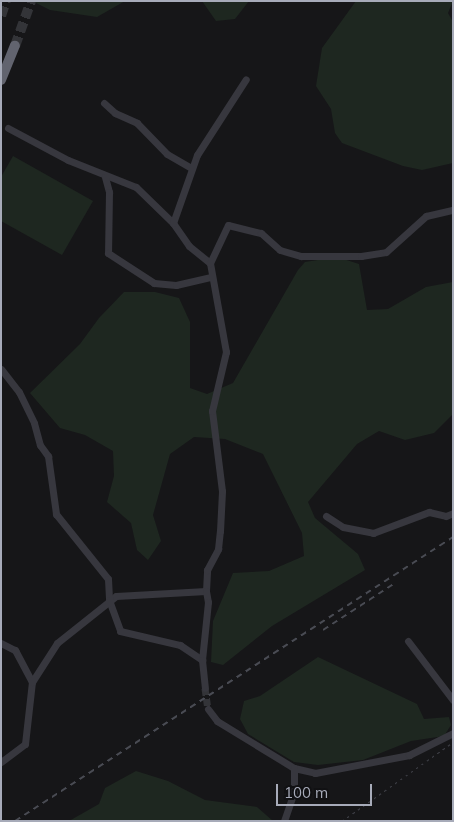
<!DOCTYPE html>
<style>
body{margin:0}
#map{position:relative;width:454px;height:822px;overflow:hidden;background:#161618;font-family:Mulish,sans-serif}
div>[style]{position:absolute}
.green>*{inset:0;background:#1e2720}
.minor-tunnel>*{height:7px;margin-top:-3.5px;transform-origin:0;background:repeating-linear-gradient(90deg,#333438 0 7px,transparent 0 10.5px)}
.highway-tunnel>*{height:10px;margin-top:-5px;transform-origin:0;background:repeating-linear-gradient(90deg,#333438 0 10px,transparent 0 15px)}
.path>*{height:1px;margin-top:-0.5px;transform-origin:0;background:repeating-linear-gradient(90deg,#3d3e45 0 2.5px,transparent 0 6.5px)}
.minor>*{height:7px;margin:-3.5px;padding:0 3.5px;transform-origin:3.5px;border-radius:3.5px;background:#37373e}
.highway>*{height:10px;margin:-5px;padding:0 5px;transform-origin:5px;border-radius:5px;background:#62646f}
.rail>*{height:2px;margin-top:-1px;transform-origin:0;background:repeating-linear-gradient(90deg,#494b53 0 6px,transparent 0 11px)}
span{translate:-50% -50%;white-space:nowrap;text-align:center;line-height:1.15;-webkit-text-stroke:5px #111113;paint-order:stroke}
.frame{position:absolute;inset:0;border:2px solid #a7abb9;pointer-events:none}
.scale{position:absolute;left:276px;top:784px;width:96px;height:22px;box-sizing:border-box;border:2px solid #a7abb9;border-top:0;padding-left:6px;font-size:15px;line-height:18px;white-space:nowrap;color:#a7abb9;-webkit-text-stroke:4px #111113;paint-order:stroke}
</style>
<div id="map">
<div class="green">
<div style="clip-path:polygon(32px 1px,125px 1px,97px 17px,50px 10px)"></div>
<div style="clip-path:polygon(202px 1px,249px 1px,235px 19px,216px 21px)"></div>
<div style="clip-path:polygon(356px 1px,453px 1px,448px 13px,453px 22px,453px 163px,422px 170px,403px 166px,342px 143px,335px 133px,331px 109px,316px 86px,322px 48px)"></div>
<div style="clip-path:polygon(13px 156px,93px 201px,62px 255px,1px 221px,1px 177px)"></div>
<div style="clip-path:polygon(337px 257px,359px 264px,367px 310px,388px 309px,426px 287px,453px 282px,453px 414px,434px 433px,405px 440px,379px 431px,357px 444px,308px 502px,315px 518px,358px 554px,365px 570px,272px 626px,223px 665px,211px 662px,213px 621px,233px 573px,269px 571px,304px 556px,302px 533px,263px 454px,225px 439px,194px 437px,170px 454px,153px 515px,161px 541px,148px 560px,137px 550px,131px 523px,107px 502px,114px 476px,113px 451px,85px 435px,60px 428px,30px 393px,80px 344px,99px 318px,124px 292px,155px 292px,179px 298px,190px 322px,190px 388px,207px 394px,233px 383px,298px 270px,305px 262px)"></div>
<div style="clip-path:polygon(318px 657px,417px 704px,424px 719px,449px 717px,451px 725px,444px 736px,411px 741px,363px 760px,318px 765px,294px 762px,248px 734px,240px 719px,244px 701px,260px 696px)"></div>
<div style="clip-path:polygon(136px 771px,168px 781px,205px 800px,257px 807px,273px 821px,69px 821px,99px 804px,105px 788px)"></div>
</div>
<div class="minor-tunnel">
<div style="left:205px;top:688px;width:21px;rotate:82deg"></div>
</div>
<div class="highway-tunnel">
<div style="left:1px;top:16px;width:16px;rotate:-72deg"></div>
<div style="left:15px;top:46px;width:48px;rotate:-70.4deg"></div>
</div>
<div class="path">
<div style="left:342px;top:821px;width:136px;rotate:-35.4deg"></div>
</div>
<div class="minor">
<div style="left:104px;top:103px;width:15px;rotate:42deg"></div>
<div style="left:115px;top:113px;width:24px;rotate:24deg"></div>
<div style="left:137px;top:123px;width:43px;rotate:45.9deg"></div>
<div style="left:167px;top:154px;width:28px;rotate:30deg"></div>
<div style="left:8px;top:128px;width:68px;rotate:28.1deg"></div>
<div style="left:68px;top:160px;width:73px;rotate:21.7deg"></div>
<div style="left:136px;top:187px;width:52px;rotate:44.2deg"></div>
<div style="left:173px;top:223px;width:28px;rotate:55deg"></div>
<div style="left:189px;top:246px;width:27px;rotate:39deg"></div>
<div style="left:105px;top:177px;width:16px;rotate:75deg"></div>
<div style="left:109px;top:192px;width:61px;rotate:90.9deg"></div>
<div style="left:108px;top:253px;width:55px;rotate:33.1deg"></div>
<div style="left:154px;top:283px;width:22px;rotate:5deg"></div>
<div style="left:176px;top:285px;width:36px;rotate:-13deg"></div>
<div style="left:173px;top:223px;width:72px;rotate:-70.6deg"></div>
<div style="left:197px;top:155px;width:90px;rotate:-57.2deg"></div>
<div style="left:1px;top:369px;width:29px;rotate:52deg"></div>
<div style="left:19px;top:392px;width:34px;rotate:64deg"></div>
<div style="left:34px;top:423px;width:23px;rotate:75deg"></div>
<div style="left:40px;top:445px;width:14px;rotate:54deg"></div>
<div style="left:48px;top:456px;width:59px;rotate:82.1deg"></div>
<div style="left:56px;top:514px;width:83px;rotate:51.3deg"></div>
<div style="left:108px;top:579px;width:21px;rotate:87deg"></div>
<div style="left:109px;top:600px;width:33px;rotate:70deg"></div>
<div style="left:120px;top:631px;width:62px;rotate:13.1deg"></div>
<div style="left:180px;top:645px;width:27px;rotate:34deg"></div>
<div style="left:326px;top:516px;width:20px;rotate:33deg"></div>
<div style="left:343px;top:527px;width:31px;rotate:11deg"></div>
<div style="left:373px;top:533px;width:60px;rotate:-20.6deg"></div>
<div style="left:429px;top:512px;width:17px;rotate:13deg"></div>
<div style="left:446px;top:516px;width:8px;rotate:-23deg"></div>
<div style="left:206px;top:591px;width:21px;rotate:-87deg"></div>
<div style="left:207px;top:570px;width:24px;rotate:-62deg"></div>
<div style="left:218px;top:549px;width:18px;rotate:-84deg"></div>
<div style="left:220px;top:531px;width:40px;rotate:-87.1deg"></div>
<div style="left:222px;top:491px;width:81px;rotate:-97.1deg"></div>
<div style="left:212px;top:411px;width:61px;rotate:-76.7deg"></div>
<div style="left:226px;top:352px;width:90px;rotate:-100.2deg"></div>
<div style="left:210px;top:263px;width:42px;rotate:-64.7deg"></div>
<div style="left:228px;top:225px;width:34px;rotate:14deg"></div>
<div style="left:261px;top:233px;width:25px;rotate:42deg"></div>
<div style="left:280px;top:250px;width:22px;rotate:16deg"></div>
<div style="left:301px;top:256px;width:60px"></div>
<div style="left:361px;top:256px;width:25px;rotate:-9deg"></div>
<div style="left:386px;top:252px;width:54px;rotate:-42deg"></div>
<div style="left:426px;top:216px;width:28px;rotate:-13deg"></div>
<div style="left:408px;top:641px;width:74px;rotate:52.7deg"></div>
<div style="left:1px;top:643px;width:16px;rotate:27deg"></div>
<div style="left:15px;top:650px;width:36px;rotate:62deg"></div>
<div style="left:208px;top:709px;width:15px;rotate:53deg"></div>
<div style="left:217px;top:721px;width:90px;rotate:31.4deg"></div>
<div style="left:294px;top:768px;width:22px;rotate:13deg"></div>
<div style="left:315px;top:773px;width:96px;rotate:-10.8deg"></div>
<div style="left:409px;top:755px;width:49px;rotate:-26.6deg"></div>
<div style="left:1px;top:762px;width:30px;rotate:-37deg"></div>
<div style="left:25px;top:744px;width:62px;rotate:-83.6deg"></div>
<div style="left:32px;top:682px;width:46px;rotate:-57.3deg"></div>
<div style="left:57px;top:643px;width:75px;rotate:-38.5deg"></div>
<div style="left:116px;top:596px;width:90px;rotate:-3.2deg"></div>
<div style="left:206px;top:591px;width:11px;rotate:80deg"></div>
<div style="left:208px;top:602px;width:58px;rotate:95.9deg"></div>
<div style="left:202px;top:660px;width:28px;rotate:84deg"></div>
<div style="left:284px;top:821px;width:31px;rotate:-71deg"></div>
<div style="left:294px;top:792px;width:24px;rotate:-90deg"></div>
</div>
<div class="highway">
<div style="left:1px;top:80px;width:37px;rotate:-68deg"></div>
</div>
<div class="rail">
<div style="left:323px;top:630px;width:86px;rotate:-33.1deg"></div>
<div style="left:15px;top:821px;width:522px;rotate:-32.96deg"></div>
</div>
<div class="frame"></div>
<div class="scale">100 m</div>
</div>
